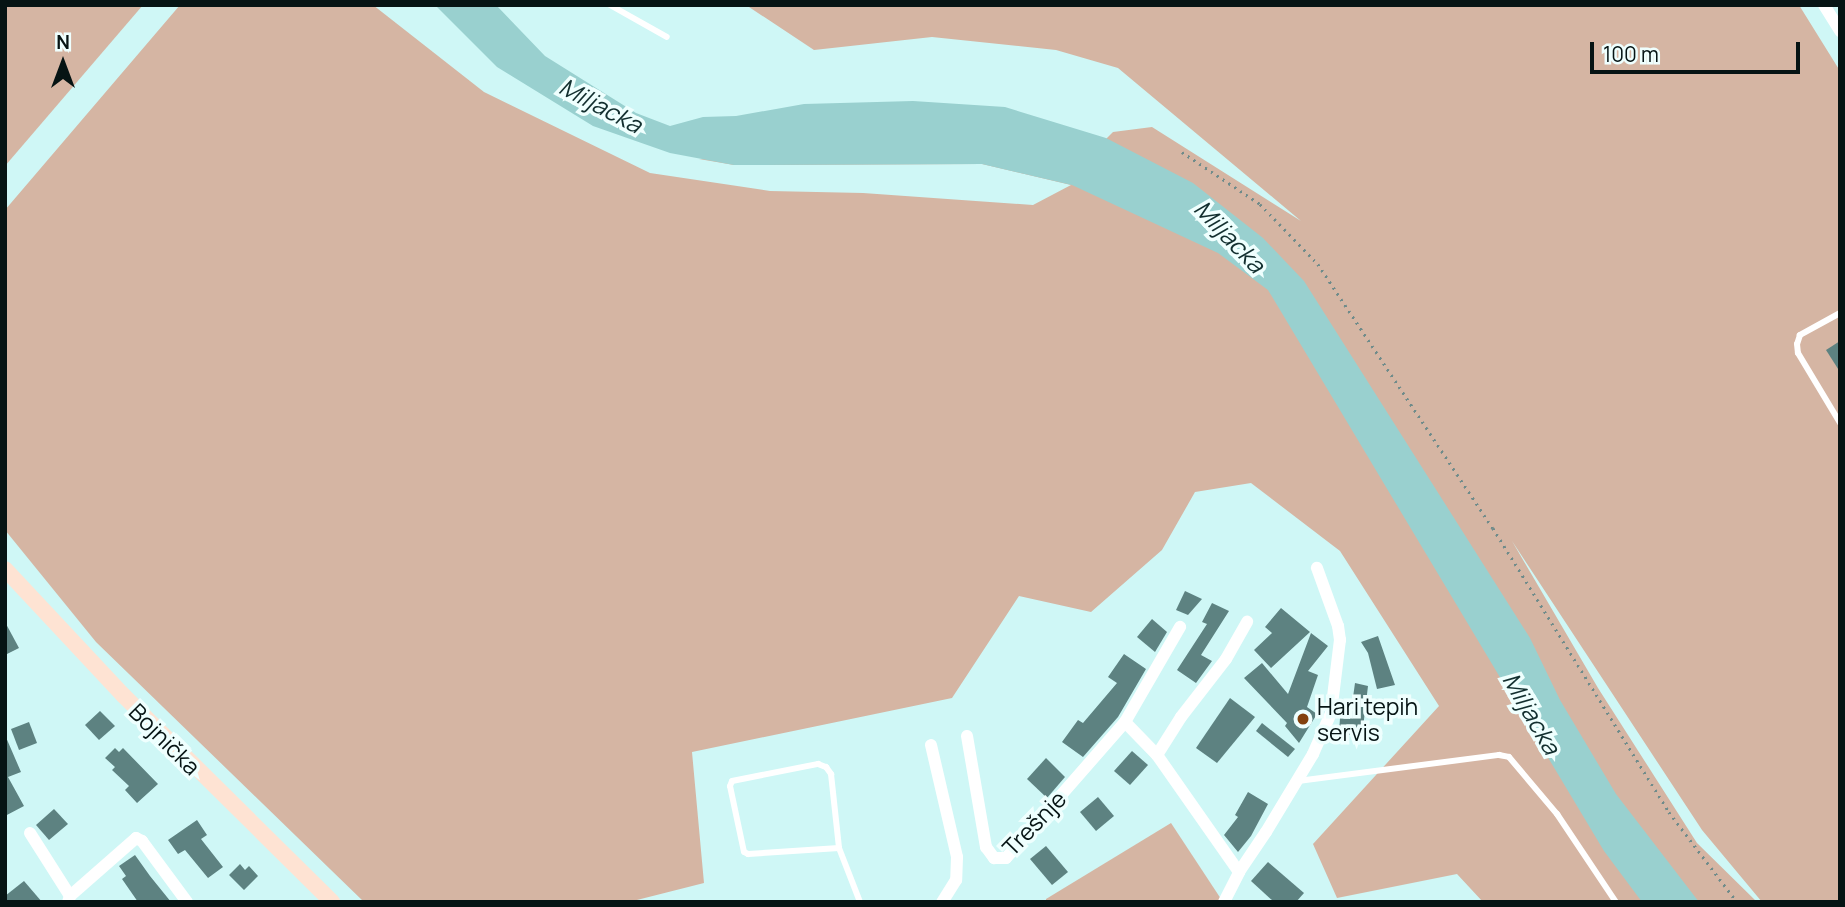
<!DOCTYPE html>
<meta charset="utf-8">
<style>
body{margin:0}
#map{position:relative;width:1845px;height:907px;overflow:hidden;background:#cff7f6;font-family:Manrope,sans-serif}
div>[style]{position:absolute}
.green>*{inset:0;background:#d5b5a3}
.water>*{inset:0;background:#99d0cf}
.building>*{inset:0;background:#5d8281}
.path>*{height:2.5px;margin-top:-1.25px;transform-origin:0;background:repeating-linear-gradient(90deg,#6f8b8a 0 2px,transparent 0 7px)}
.lane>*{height:6px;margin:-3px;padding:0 3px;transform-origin:3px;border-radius:3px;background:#fff}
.street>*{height:12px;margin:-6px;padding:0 6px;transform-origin:6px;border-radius:6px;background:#fff}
.secondary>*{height:16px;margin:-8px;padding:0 8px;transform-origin:8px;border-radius:8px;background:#fee3d3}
.dots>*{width:19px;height:19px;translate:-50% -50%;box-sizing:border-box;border:4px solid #effffe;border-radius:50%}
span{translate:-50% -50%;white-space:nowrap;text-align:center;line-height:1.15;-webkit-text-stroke:7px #effffe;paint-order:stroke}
.poi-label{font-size:23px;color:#061414}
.left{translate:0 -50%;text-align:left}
.street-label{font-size:23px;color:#061414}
.water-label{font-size:24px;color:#122f2f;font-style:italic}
.frame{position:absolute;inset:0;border:7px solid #061414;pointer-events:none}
.north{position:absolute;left:28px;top:28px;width:70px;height:70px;-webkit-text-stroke:5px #effffe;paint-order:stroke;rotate:0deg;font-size:19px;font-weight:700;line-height:28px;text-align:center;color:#061414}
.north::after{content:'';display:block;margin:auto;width:24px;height:32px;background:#061414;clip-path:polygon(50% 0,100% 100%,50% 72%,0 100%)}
.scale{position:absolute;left:1590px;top:42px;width:210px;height:32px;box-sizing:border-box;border:4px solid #061414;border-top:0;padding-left:9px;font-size:21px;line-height:24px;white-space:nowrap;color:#061414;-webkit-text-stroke:5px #effffe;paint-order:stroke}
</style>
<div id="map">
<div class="green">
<div style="clip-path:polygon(5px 5px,143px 5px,5px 166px)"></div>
<div style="clip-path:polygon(180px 5px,373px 5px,484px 92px,650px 173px,770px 191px,863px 193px,1033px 205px,1071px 185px,982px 164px,734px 165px,699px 159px,1085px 160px,1113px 132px,1152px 127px,1301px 221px,1118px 68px,1056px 50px,932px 37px,814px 50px,746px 5px,1799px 5px,1840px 71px,1840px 902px,1762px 902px,1702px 830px,1512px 541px,1598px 688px,1697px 843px,1757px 902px,1483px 902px,1457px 874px,1337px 898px,1313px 844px,1439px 706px,1340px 551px,1251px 483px,1195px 492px,1162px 550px,1091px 612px,1019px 596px,952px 698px,692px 752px,704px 883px,629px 902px,364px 902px,96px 642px,5px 530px,5px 210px)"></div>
<div style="clip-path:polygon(1171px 823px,1223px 902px,1046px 902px,1046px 899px)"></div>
</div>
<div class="water">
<div style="clip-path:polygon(435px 5px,496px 5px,545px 56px,636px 113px,670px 126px,703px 117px,736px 116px,804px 104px,913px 101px,1005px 107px,1106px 138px,1193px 183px,1263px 238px,1304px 281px,1530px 638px,1560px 700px,1616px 794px,1699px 902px,1642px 902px,1604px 851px,1268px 290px,1218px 253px,1072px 185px,982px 164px,734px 165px,670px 153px,593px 126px,497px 67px)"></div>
</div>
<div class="building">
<div style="clip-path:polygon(1840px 341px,1840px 372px,1826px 350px)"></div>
<div style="clip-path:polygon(1185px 591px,1202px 599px,1188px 615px,1176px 610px)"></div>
<div style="clip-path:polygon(1212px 603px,1229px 611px,1201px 655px,1212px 661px,1196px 683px,1177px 670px,1207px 624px,1202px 622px)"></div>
<div style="clip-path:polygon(1281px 608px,1310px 632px,1271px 668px,1254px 650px,1272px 633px,1265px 627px)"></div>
<div style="clip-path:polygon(1152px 619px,1167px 632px,1155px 652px,1137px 637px)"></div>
<div style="clip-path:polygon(5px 622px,19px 648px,5px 655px)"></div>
<div style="clip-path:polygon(1311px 633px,1328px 646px,1308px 671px,1318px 675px,1307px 707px,1317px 714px,1299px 743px,1285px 726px,1287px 723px,1244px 678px,1262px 663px,1288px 694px)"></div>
<div style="clip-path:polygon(1378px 636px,1395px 685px,1377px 689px,1368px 653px,1361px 642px)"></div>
<div style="clip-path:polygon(1124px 654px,1146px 669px,1118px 717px,1083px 757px,1062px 742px,1078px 720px,1083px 723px,1117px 683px,1108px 677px)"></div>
<div style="clip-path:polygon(1355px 683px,1368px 686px,1362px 736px,1339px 734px,1340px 718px,1350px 719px)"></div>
<div style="clip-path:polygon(1230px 698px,1255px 717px,1217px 763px,1196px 748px)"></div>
<div style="clip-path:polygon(100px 711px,115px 726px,99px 740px,85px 725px)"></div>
<div style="clip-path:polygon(29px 722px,37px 743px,19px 750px,11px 729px)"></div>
<div style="clip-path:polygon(1262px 723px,1295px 749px,1288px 757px,1256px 731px)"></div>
<div style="clip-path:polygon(5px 735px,21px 772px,8px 777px,24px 806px,5px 816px)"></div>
<div style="clip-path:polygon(115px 748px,119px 752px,123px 748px,158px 784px,137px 803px,125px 790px,129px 786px,112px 770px,115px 767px,105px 758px)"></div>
<div style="clip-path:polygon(1132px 751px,1148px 765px,1130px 785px,1114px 771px)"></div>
<div style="clip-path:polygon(1046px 758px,1065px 777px,1047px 798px,1027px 779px)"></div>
<div style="clip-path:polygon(1248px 792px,1268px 804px,1251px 836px,1238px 852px,1224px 835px,1238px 817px,1235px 815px)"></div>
<div style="clip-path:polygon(1098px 797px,1114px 816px,1096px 831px,1080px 812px)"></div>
<div style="clip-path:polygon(54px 809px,68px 824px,49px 840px,36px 825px)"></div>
<div style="clip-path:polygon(197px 820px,207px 835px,201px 839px,223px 867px,208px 878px,185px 850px,178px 854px,168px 840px)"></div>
<div style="clip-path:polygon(1046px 846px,1068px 872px,1052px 885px,1030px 859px)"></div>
<div style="clip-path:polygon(135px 855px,150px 876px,171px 902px,138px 902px,122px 879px,126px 876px,119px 866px)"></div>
<div style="clip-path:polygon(1268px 862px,1304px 893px,1296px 902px,1274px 902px,1251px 881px)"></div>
<div style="clip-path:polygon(240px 864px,245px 870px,249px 866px,258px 876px,244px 890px,229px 875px)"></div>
<div style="clip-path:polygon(24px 881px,42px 902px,5px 902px,5px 896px)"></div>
</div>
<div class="path">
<div style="left:1182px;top:152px;width:94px;rotate:33.7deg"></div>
<div style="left:1260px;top:204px;width:83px;rotate:46deg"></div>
<div style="left:1318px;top:264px;width:317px;rotate:56.5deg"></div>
<div style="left:1493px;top:528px;width:334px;rotate:58.2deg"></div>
<div style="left:1669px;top:812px;width:113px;rotate:52.9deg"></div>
</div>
<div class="lane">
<div style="left:610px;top:5px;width:65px;rotate:29.3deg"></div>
<div style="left:1840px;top:313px;width:46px;rotate:151.2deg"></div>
<div style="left:1800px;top:335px;width:9px;rotate:108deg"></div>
<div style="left:1797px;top:344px;width:9px;rotate:84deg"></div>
<div style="left:1798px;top:353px;width:82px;rotate:59deg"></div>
<div style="left:1298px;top:781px;width:203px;rotate:-7.4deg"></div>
<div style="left:1499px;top:755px;width:10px;rotate:11deg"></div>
<div style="left:1509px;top:757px;width:75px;rotate:49.9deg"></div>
<div style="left:1557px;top:814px;width:106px;rotate:56.2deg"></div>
<div style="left:839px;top:848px;width:91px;rotate:176.2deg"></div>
<div style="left:748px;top:854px;width:4px;rotate:-153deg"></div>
<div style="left:744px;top:852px;width:67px;rotate:-102deg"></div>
<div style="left:730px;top:786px;width:5px;rotate:-68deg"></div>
<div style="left:732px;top:781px;width:88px;rotate:-11.2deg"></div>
<div style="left:818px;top:764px;width:9px;rotate:21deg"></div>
<div style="left:826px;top:767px;width:9px;rotate:54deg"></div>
<div style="left:831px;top:774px;width:74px;rotate:83.8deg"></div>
<div style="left:839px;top:848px;width:58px;rotate:68.7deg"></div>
</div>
<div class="street">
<div style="left:1824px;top:5px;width:31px;rotate:58deg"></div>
<div style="left:1125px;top:722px;width:110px;rotate:-59.9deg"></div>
<div style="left:967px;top:736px;width:113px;rotate:80.3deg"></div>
<div style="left:986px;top:847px;width:14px;rotate:54deg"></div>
<div style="left:994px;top:858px;width:12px"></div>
<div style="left:1006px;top:858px;width:181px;rotate:-48.8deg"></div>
<div style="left:1125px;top:722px;width:46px;rotate:45.9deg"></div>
<div style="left:1157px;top:755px;width:143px;rotate:55deg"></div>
<div style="left:931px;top:745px;width:115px;rotate:76.9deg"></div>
<div style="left:957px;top:857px;width:23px;rotate:92deg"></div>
<div style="left:956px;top:880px;width:26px;rotate:122deg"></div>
<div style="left:1157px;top:755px;width:45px;rotate:-57.7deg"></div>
<div style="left:1181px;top:717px;width:73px;rotate:-52.2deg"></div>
<div style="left:1226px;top:659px;width:43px;rotate:-60.4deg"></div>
<div style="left:30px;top:833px;width:75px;rotate:57.6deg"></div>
<div style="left:68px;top:902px;width:6px;rotate:-72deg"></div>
<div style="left:70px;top:896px;width:88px;rotate:-41.3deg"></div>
<div style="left:136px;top:838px;width:7px;rotate:27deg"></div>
<div style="left:142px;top:841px;width:76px;rotate:53.6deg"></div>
<div style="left:1224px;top:902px;width:34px;rotate:-63deg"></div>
<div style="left:1239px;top:872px;width:48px;rotate:-56deg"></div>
<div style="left:1266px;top:832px;width:91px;rotate:-58.9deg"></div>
<div style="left:1313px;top:754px;width:45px;rotate:-66.3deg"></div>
<div style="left:1331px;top:713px;width:74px;rotate:-83deg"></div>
<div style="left:1340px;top:640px;width:14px;rotate:-98deg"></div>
<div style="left:1338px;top:626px;width:62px;rotate:-109.9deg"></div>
</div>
<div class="secondary">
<div style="left:5px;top:569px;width:173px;rotate:46.9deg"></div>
<div style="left:123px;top:695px;width:294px;rotate:44.7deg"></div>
</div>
<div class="dots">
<div style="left:1303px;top:719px;background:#83410e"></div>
</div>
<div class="poi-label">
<span class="left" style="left:1317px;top:719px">Hari tepih<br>servis</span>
</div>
<div class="street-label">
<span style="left:165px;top:739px;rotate:45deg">Bojnička</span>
<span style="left:1034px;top:823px;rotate:-46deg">Trešnje</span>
</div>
<div class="water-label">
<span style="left:601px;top:105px;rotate:28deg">Miljacka</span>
<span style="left:1230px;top:236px;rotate:46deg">Miljacka</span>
<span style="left:1532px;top:713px;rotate:60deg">Miljacka</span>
</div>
<div class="frame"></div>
<div class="north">N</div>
<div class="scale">100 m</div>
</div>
